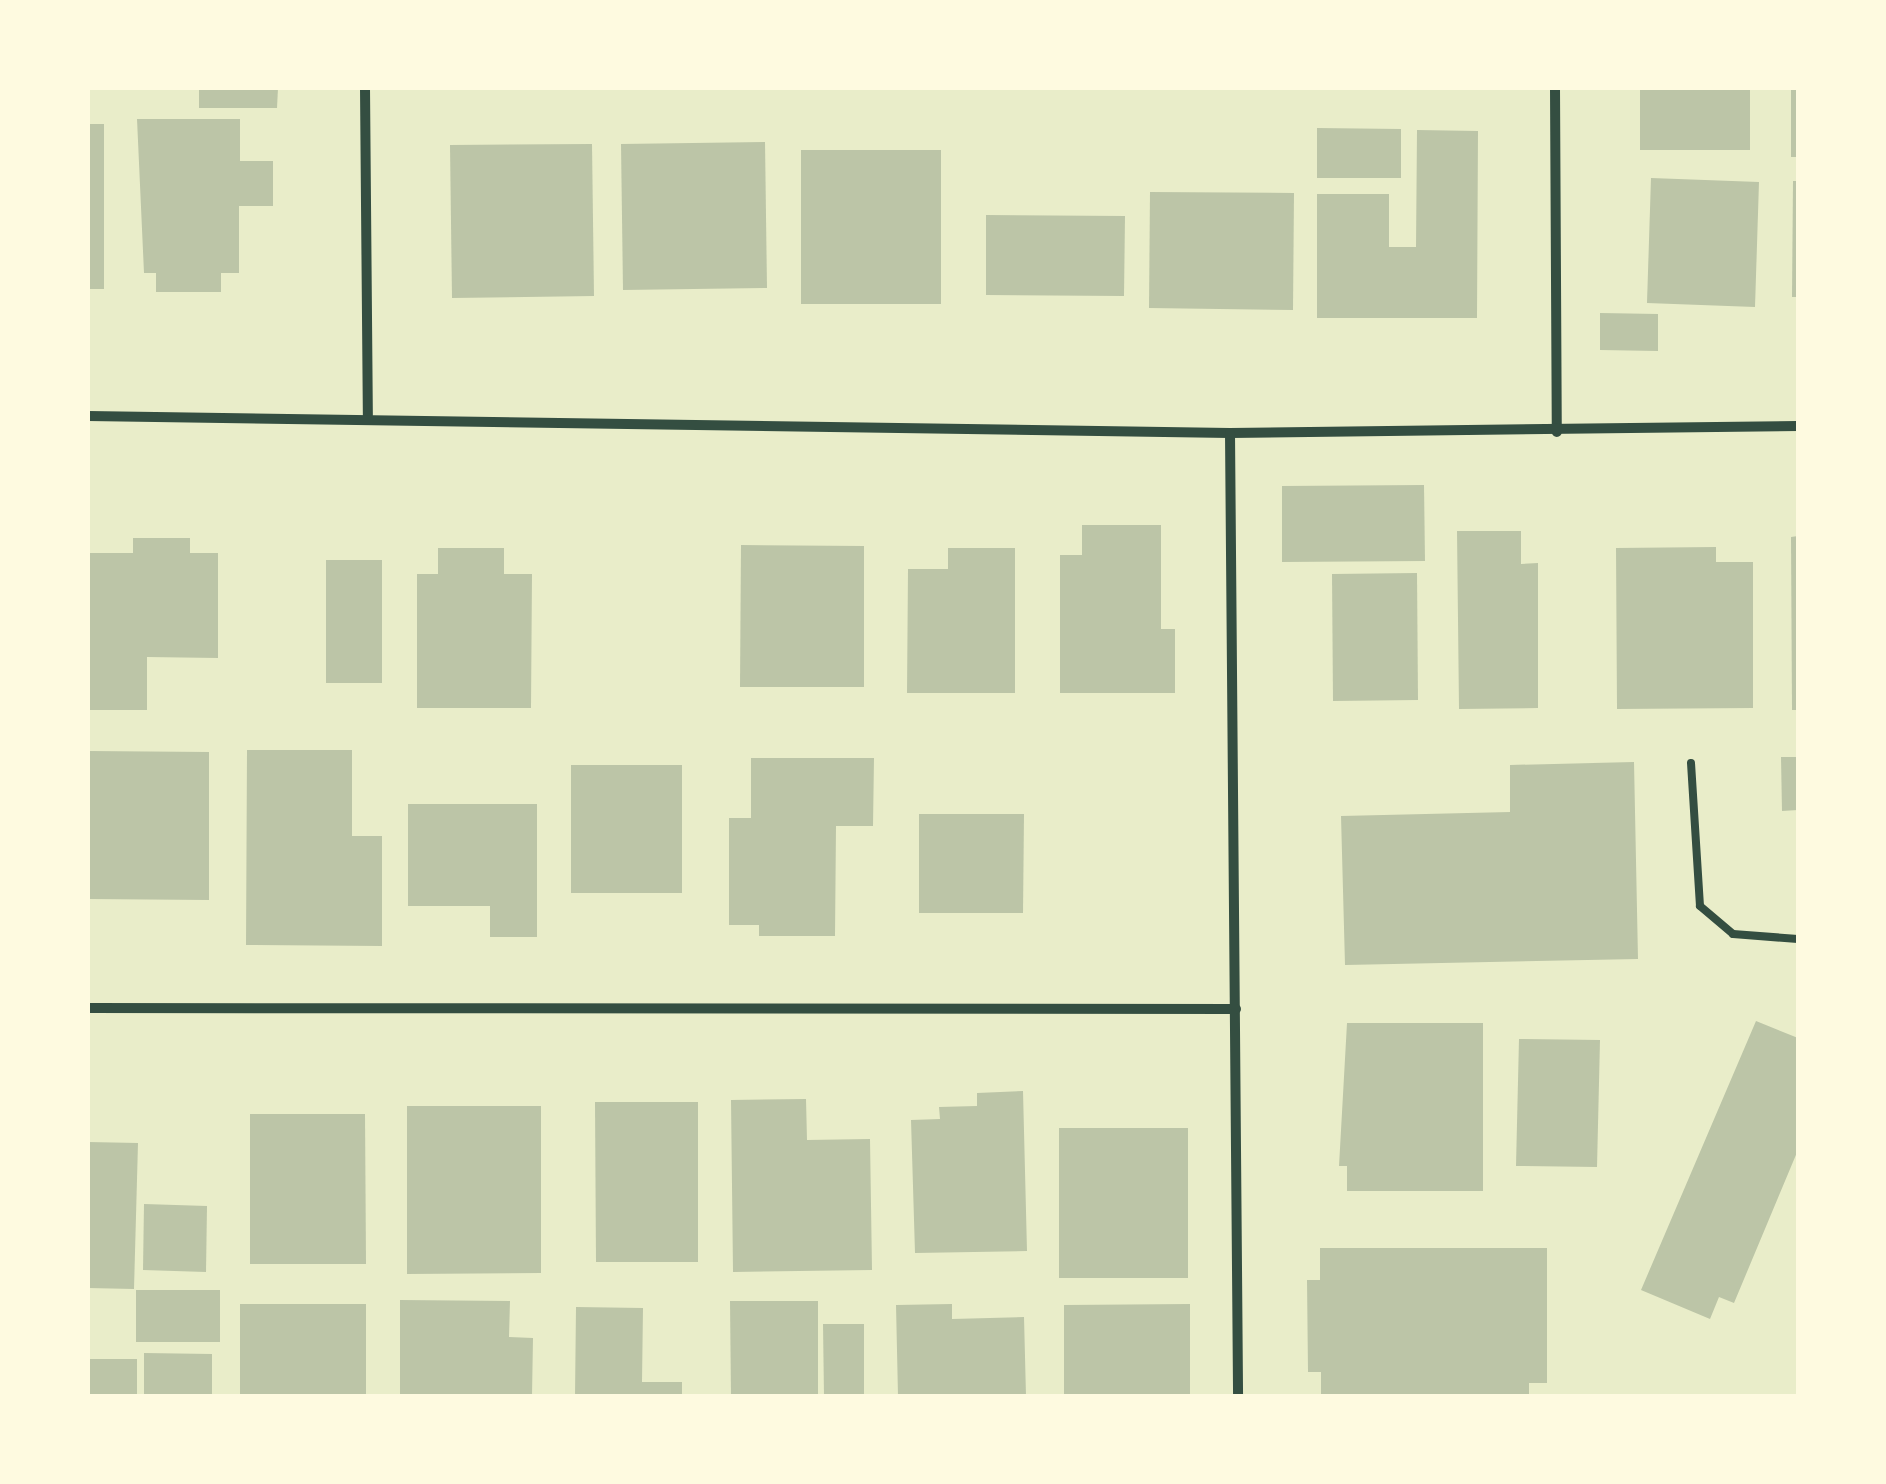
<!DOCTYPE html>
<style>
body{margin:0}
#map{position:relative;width:1886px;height:1484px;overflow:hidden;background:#e9edc9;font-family:"Noto Sans",sans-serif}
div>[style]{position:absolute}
.building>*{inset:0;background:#bcc5a7}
.service>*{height:8px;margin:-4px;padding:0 4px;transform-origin:4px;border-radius:4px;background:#344e41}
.minor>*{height:10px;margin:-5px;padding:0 5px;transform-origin:5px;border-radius:5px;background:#344e41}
span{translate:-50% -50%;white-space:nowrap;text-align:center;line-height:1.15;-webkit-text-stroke:10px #fefae0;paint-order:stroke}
.frame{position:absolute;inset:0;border:90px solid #fefae0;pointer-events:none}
</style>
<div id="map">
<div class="building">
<div style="clip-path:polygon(199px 88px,278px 88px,277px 108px,199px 108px)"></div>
<div style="clip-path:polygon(1640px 88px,1750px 88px,1750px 150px,1640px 150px)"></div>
<div style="clip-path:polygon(1791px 88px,1798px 88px,1798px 157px,1791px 157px)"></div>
<div style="clip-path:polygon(137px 119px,240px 119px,240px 161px,273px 161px,273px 206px,239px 206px,239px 273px,221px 273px,221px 292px,156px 292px,156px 273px,144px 273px)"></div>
<div style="clip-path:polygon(88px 124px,104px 124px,104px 289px,88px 289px)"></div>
<div style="clip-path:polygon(1317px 128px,1401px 129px,1401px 178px,1317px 178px)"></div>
<div style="clip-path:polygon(1417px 130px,1478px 131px,1477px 318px,1317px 318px,1317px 194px,1389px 194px,1389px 247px,1416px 247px)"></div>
<div style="clip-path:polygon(765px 142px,767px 288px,623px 290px,621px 144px)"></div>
<div style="clip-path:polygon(592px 144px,594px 296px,452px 298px,450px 145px)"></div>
<div style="clip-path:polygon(801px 150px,941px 150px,941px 304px,801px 304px)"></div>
<div style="clip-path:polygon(1651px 178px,1759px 182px,1755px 307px,1647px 303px)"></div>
<div style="clip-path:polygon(1793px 181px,1798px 181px,1798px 297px,1792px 297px)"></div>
<div style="clip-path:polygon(1150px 192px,1294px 193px,1293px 310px,1149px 308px)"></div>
<div style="clip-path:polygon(986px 215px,1125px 216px,1124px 296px,986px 295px)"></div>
<div style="clip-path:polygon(1600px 313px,1658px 314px,1658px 351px,1600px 350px)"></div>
<div style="clip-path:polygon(1424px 485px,1425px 561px,1282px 562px,1282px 486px)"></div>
<div style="clip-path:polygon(1082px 525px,1161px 525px,1161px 629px,1175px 629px,1175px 693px,1060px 693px,1060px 555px,1082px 555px)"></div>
<div style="clip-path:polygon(1457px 531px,1521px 531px,1521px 564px,1538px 563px,1538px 708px,1459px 709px)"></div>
<div style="clip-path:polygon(1798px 536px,1798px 710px,1792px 710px,1791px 537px)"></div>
<div style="clip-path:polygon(133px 538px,190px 538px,190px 553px,218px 553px,218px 658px,147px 657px,147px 710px,88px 710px,88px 553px,133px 553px)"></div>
<div style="clip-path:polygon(741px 545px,864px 546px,864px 687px,740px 687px)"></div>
<div style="clip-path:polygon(1716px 547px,1716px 562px,1753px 562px,1753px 708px,1617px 709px,1616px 548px)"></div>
<div style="clip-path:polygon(438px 548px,504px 548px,504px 574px,532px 574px,531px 708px,417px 708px,417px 574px,438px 574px)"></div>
<div style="clip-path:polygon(948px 548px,1015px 548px,1015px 693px,907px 693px,908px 569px,948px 569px)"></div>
<div style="clip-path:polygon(326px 560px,382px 560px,382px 683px,326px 683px)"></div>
<div style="clip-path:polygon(1417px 573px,1418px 700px,1333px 701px,1332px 574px)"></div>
<div style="clip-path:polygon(247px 750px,352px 750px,352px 836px,382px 836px,382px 946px,246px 945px)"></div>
<div style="clip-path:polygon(88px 751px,209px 752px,209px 900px,88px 899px)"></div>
<div style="clip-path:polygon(1781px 757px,1798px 757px,1798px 810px,1782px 811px)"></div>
<div style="clip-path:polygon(751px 758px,874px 758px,873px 826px,836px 826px,835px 936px,759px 936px,759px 925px,729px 925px,729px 818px,751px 818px)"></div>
<div style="clip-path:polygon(1634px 762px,1638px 959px,1345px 965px,1341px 816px,1510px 812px,1510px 765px)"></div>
<div style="clip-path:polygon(571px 765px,682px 765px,682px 893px,571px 893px)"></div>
<div style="clip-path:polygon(408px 804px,537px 804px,537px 937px,490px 937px,490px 906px,408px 906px)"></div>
<div style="clip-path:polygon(919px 814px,1024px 814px,1023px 913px,919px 913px)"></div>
<div style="clip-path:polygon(1756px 1021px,1798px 1038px,1798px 1150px,1734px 1303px,1719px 1297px,1710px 1319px,1641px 1290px)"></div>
<div style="clip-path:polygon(1347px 1023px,1483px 1023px,1483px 1191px,1347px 1191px,1347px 1166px,1339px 1166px)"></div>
<div style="clip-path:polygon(1519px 1039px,1600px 1040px,1597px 1167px,1516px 1166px)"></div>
<div style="clip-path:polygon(1023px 1091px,1027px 1251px,915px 1253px,911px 1120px,940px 1119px,939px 1107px,977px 1106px,977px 1093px)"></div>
<div style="clip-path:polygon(806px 1099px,807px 1140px,870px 1139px,872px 1270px,733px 1272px,731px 1100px)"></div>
<div style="clip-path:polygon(595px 1102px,698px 1102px,698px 1262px,596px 1262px)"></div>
<div style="clip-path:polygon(407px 1106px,541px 1106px,541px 1273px,407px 1274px)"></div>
<div style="clip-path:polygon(250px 1114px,365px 1114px,366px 1264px,250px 1264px)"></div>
<div style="clip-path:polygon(1059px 1128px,1188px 1128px,1188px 1278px,1059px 1278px)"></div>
<div style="clip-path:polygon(88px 1142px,138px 1143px,134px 1289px,88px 1288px)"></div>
<div style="clip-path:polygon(144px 1204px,207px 1206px,206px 1272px,143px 1270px)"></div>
<div style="clip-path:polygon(1320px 1248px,1547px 1248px,1547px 1383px,1529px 1383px,1529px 1396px,1321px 1396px,1321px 1372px,1308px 1372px,1307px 1280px,1320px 1280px)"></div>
<div style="clip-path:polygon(136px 1290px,220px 1290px,220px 1342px,136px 1342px)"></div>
<div style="clip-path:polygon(400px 1300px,510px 1301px,509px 1337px,533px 1338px,532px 1396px,400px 1396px)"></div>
<div style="clip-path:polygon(730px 1301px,818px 1301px,818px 1396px,731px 1396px)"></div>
<div style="clip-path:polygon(240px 1304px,366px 1304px,366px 1396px,240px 1396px)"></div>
<div style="clip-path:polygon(952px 1304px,952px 1319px,1024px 1317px,1026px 1396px,898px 1396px,896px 1305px)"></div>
<div style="clip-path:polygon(1190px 1304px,1190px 1396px,1064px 1396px,1064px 1305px)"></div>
<div style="clip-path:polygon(576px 1307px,643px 1308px,642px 1382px,682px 1382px,682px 1396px,575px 1396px)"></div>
<div style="clip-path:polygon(823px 1324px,864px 1324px,864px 1396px,824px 1396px)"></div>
<div style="clip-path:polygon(144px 1353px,212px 1354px,212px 1396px,144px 1396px)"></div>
<div style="clip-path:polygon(88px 1359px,137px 1359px,137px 1396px,88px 1396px)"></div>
</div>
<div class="service">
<div style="left:1691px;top:763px;width:143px;rotate:86.4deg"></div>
<div style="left:1700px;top:906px;width:43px;rotate:40.3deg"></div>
<div style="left:1733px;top:934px;width:65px;rotate:4.4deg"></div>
</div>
<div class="minor">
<div style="left:365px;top:88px;width:327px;rotate:89.5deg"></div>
<div style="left:1555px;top:88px;width:344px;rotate:89.7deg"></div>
<div style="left:88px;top:416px;width:1142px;rotate:0.85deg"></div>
<div style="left:1230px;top:433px;width:568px;rotate:-0.71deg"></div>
<div style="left:1230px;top:433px;width:963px;rotate:89.52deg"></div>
<div style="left:88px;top:1008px;width:1148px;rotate:0.05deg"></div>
</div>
<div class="frame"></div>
</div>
